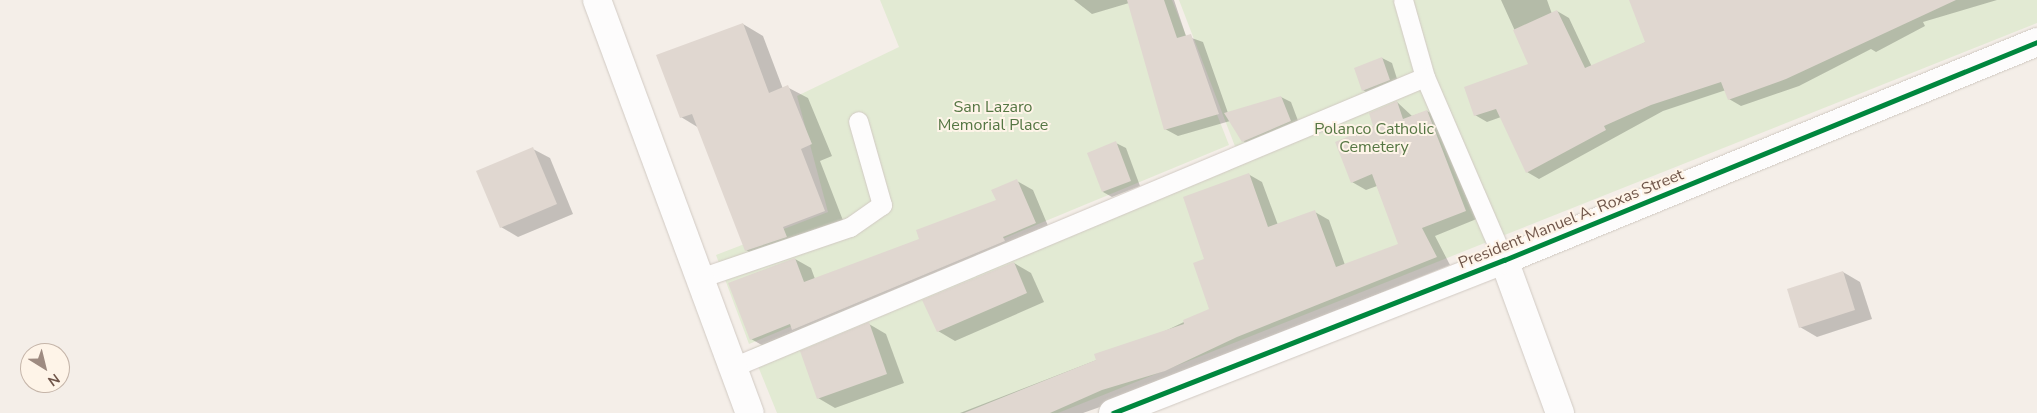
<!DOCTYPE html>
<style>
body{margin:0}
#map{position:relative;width:2037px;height:413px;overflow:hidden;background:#f4eee8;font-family:"Nunito Sans",sans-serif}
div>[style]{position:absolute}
.green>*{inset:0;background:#e2ead3}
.shadow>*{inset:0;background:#0003}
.building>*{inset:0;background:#e0d7d0}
.roads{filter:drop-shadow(0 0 1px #d1cac3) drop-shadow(0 0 1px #d1cac3)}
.lane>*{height:19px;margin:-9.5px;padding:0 9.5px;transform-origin:9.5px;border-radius:9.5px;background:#fdfcfc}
.street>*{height:28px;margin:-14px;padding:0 14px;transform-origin:14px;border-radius:14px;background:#fdfcfc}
.secondary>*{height:28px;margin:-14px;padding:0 14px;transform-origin:14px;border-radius:14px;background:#fdfcfc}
.cycleway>*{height:5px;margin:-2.5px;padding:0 2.5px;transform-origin:2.5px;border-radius:2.5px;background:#00873e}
span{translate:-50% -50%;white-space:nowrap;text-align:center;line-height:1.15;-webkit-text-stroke:4px #fef4e8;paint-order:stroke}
.park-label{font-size:16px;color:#557643}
.street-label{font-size:16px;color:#70564a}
.north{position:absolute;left:20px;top:343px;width:50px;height:50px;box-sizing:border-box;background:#fef4e8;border:1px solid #c5b5a9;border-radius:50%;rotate:144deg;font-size:14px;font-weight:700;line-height:20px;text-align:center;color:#70564a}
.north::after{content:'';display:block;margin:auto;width:18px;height:22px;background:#9e8b81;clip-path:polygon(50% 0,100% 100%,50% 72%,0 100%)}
</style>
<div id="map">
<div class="green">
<div style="clip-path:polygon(880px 0,1172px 0,1229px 145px,749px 344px,716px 255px,828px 212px,797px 96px,899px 47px)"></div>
<div style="clip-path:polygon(1179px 0,2037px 0,2037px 23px,1058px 413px,777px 413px,751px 349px,1236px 149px)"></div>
</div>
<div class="shadow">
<div style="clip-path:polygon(1074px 0,1174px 0,1186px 36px,1203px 42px,1228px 113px,1281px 97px,1291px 102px,1300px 126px,1252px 146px,1243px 141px,1230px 121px,1178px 136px,1165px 129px,1129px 3px,1092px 14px)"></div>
<div style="clip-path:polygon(1501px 0,1547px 0,1552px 14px,1557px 11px,1569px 18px,1592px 67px,1646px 42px,1630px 0,1997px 0,1923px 22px,1925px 26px,1876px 52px,1871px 49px,1799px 86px,1741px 106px,1729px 99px,1726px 90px,1663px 111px,1539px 179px,1527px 172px,1501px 117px,1487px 122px,1475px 115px,1530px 64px)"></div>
<div style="clip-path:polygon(743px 24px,763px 36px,783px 89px,787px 87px,808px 98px,832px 156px,820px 161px,844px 223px,766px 262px,746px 250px,699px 128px,681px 117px)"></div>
<div style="clip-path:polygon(1382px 58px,1392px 63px,1399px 85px,1372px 96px,1363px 90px)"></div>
<div style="clip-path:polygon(1397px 102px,1412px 116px,1427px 111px,1441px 119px,1479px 218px,1435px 236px,1450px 265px,1252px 345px,1179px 379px,1083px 413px,960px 413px,1138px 344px,1211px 309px,1206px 259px,1248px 174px,1262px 182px,1278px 225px,1315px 212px,1329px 220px,1345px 265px,1400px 245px,1377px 186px,1366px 190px,1352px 182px,1375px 127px)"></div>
<div style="clip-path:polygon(1116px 143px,1126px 148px,1140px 186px,1112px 197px,1103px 192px)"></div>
<div style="clip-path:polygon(533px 149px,550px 158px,573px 214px,518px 237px,501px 227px)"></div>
<div style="clip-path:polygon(1017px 181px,1033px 190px,1051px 233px,767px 348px,751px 339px,795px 259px,811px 268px,815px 279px,921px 239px,997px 201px)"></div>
<div style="clip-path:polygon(1014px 263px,1031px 273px,1044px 302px,955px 341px,938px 331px)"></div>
<div style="clip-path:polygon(1843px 272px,1860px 282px,1872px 319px,1817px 337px,1800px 327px)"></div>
<div style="clip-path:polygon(869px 324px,886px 334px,904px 383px,835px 408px,818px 398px)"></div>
</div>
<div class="building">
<div style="clip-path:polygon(1127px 0,1164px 0,1177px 38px,1191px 34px,1219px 114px,1164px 130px)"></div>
<div style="clip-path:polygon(1629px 0,1956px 0,1786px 79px,1728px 100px,1721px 82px,1651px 105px,1604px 126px,1606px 130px,1526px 173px,1496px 109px,1474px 116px,1464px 87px,1528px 64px,1513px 30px,1557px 10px,1585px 68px,1645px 42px)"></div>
<div style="clip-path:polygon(743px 23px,769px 93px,788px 85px,812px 144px,801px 149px,825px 211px,783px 227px,787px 237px,745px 251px,692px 114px,680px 118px,656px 55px)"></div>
<div style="clip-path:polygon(1382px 57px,1390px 80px,1362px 91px,1354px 68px)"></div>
<div style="clip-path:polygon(1281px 96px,1291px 121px,1242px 142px,1224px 113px)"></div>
<div style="clip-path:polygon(1397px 101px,1403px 119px,1427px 110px,1466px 211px,1422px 228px,1437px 257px,1237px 337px,1165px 371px,1102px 390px,1050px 413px,964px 413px,1096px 360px,1094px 354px,1184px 324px,1183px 320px,1209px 309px,1193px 263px,1204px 259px,1183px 197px,1249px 173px,1268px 227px,1315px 210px,1336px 267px,1398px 244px,1372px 174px,1351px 183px,1335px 142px,1373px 126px,1369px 113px)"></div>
<div style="clip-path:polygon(1116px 141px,1131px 181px,1102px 192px,1087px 153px)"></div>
<div style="clip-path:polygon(533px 147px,557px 204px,500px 228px,476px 171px)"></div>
<div style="clip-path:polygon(1017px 179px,1036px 223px,1003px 237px,1005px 241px,792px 330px,790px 324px,750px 340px,728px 283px,795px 258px,804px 282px,919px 239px,916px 230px,996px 200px,991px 190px)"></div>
<div style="clip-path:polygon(1014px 262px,1027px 293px,937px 332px,922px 300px)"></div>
<div style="clip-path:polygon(1843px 271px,1855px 310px,1799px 328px,1787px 289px)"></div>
<div style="clip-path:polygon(869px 322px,887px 374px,817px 399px,800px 351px)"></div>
</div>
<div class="roads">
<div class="lane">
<div style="left:1403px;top:0;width:80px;rotate:74.1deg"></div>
<div style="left:700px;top:278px;width:158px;rotate:-18.8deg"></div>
<div style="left:850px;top:227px;width:39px;rotate:-35deg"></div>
<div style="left:882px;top:205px;width:87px;rotate:-105.9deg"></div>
<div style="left:733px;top:367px;width:750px;rotate:-22.74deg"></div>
<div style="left:1425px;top:77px;width:199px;rotate:66.7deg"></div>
</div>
<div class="street">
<div style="left:1504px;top:260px;width:163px;rotate:69.9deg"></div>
<div style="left:1113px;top:413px;width:420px;rotate:-21.4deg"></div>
<div style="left:1504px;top:260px;width:576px;rotate:-22.24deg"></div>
</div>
<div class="secondary">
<div style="left:597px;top:0;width:440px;rotate:69.7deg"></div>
</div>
</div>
<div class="cycleway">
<div style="left:1113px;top:413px;width:420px;rotate:-21.4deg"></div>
<div style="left:1504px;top:260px;width:576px;rotate:-22.24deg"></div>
</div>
<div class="park-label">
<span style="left:993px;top:116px">San Lazaro<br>Memorial Place</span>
<span style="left:1374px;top:138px">Polanco Catholic<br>Cemetery</span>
</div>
<div class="street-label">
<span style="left:1571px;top:219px;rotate:-22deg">President Manuel A. Roxas Street</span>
</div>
<div class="north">N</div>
</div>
